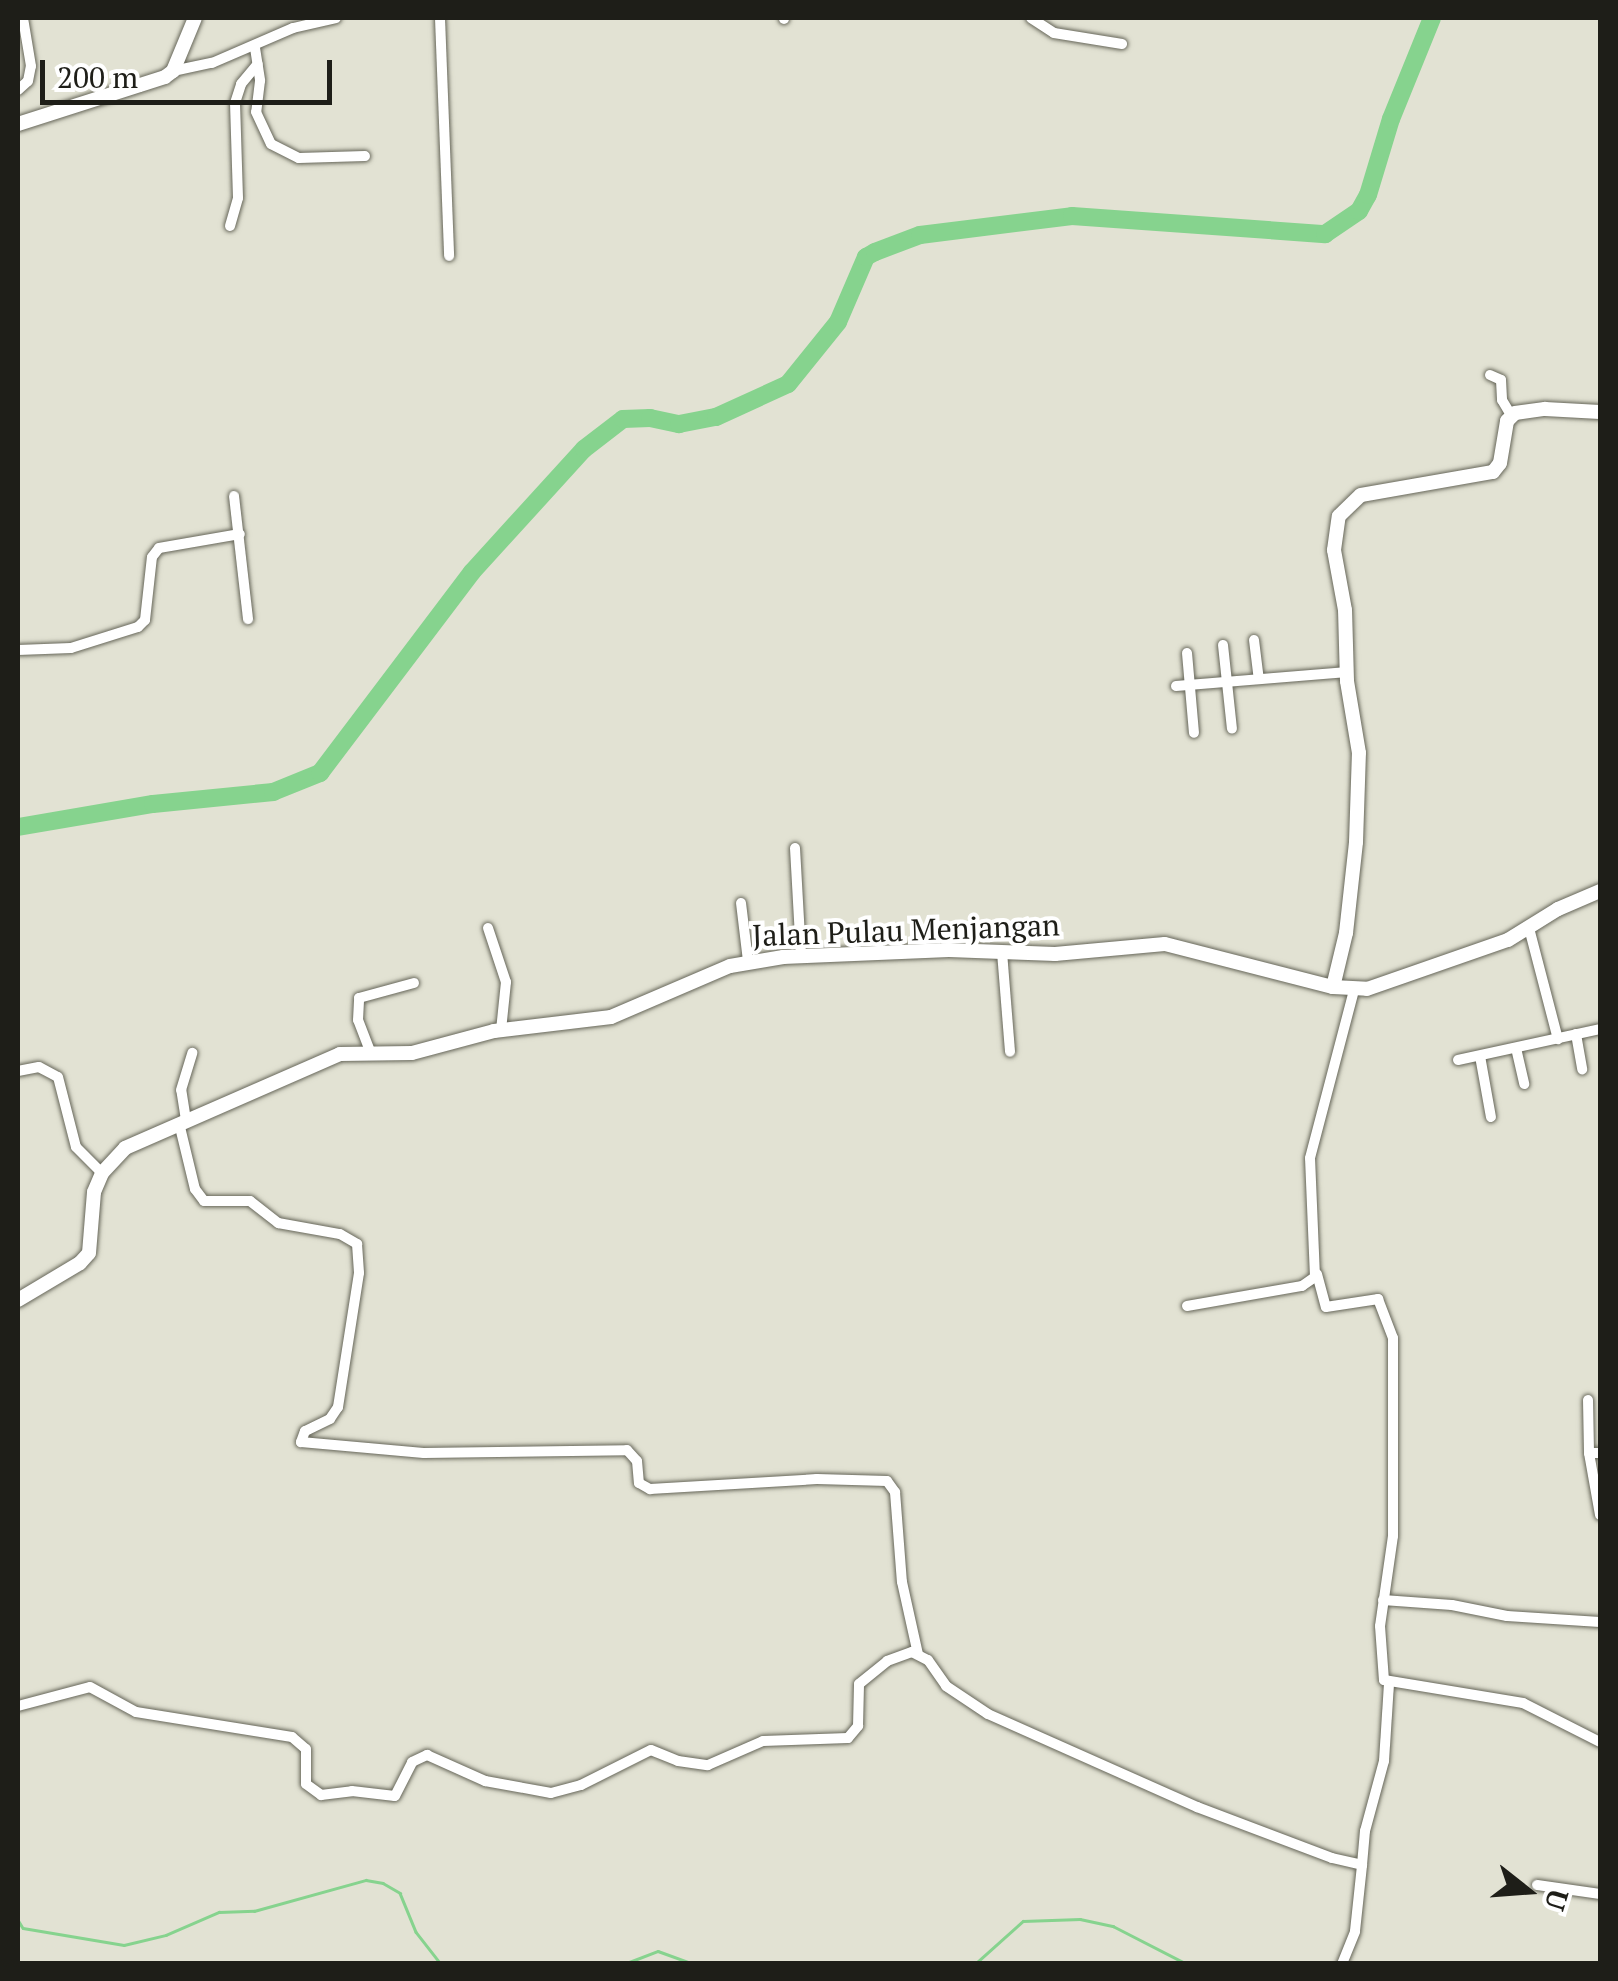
<!DOCTYPE html>
<style>
body{margin:0}
#map{position:relative;width:1618px;height:1981px;overflow:hidden;background:#e2e2d3;font-family:"PT Serif",serif}
div>[style]{position:absolute}
.stream>*{height:2.5px;margin:-1.25px;padding:0 1.25px;transform-origin:1.25px;border-radius:1.25px;background:#86d38e}
.river>*{height:18px;margin:-9px;padding:0 9px;transform-origin:9px;border-radius:9px;background:#86d38e}
.roads{filter:drop-shadow(0 0 2px #666659) drop-shadow(0 0 2px #666659)}
.street>*{height:10px;margin:-5px;padding:0 5px;transform-origin:5px;border-radius:5px;background:#fff}
.secondary>*{height:14px;margin:-7px;padding:0 7px;transform-origin:7px;border-radius:7px;background:#fff}
span{translate:-50% -50%;white-space:nowrap;text-align:center;line-height:1.15;-webkit-text-stroke:8px #fff;paint-order:stroke}
.street-label{font-size:30px;color:#1e1e18}
.frame{position:absolute;inset:0;border:20px solid #1e1e18;pointer-events:none}
.north{position:absolute;left:1478px;top:1841px;width:100px;height:100px;-webkit-text-stroke:8px #fff;paint-order:stroke;rotate:107deg;font-size:28px;font-weight:700;line-height:40px;text-align:center;color:#1e1e18}
.north::after{content:'';display:block;margin:auto;width:35px;height:45px;background:#1e1e18;clip-path:polygon(50% 0,100% 100%,50% 72%,0 100%)}
.scale{position:absolute;left:40px;top:60px;width:292px;height:45px;box-sizing:border-box;border:5px solid #1e1e18;border-top:0;padding-left:12px;font-size:30px;line-height:35px;white-space:nowrap;color:#1e1e18;-webkit-text-stroke:8px #fff;paint-order:stroke}
</style>
<div id="map">
<div class="stream">
<div style="left:18px;top:1920px;width:9px;rotate:58deg"></div>
<div style="left:23px;top:1928px;width:102px;rotate:9.6deg"></div>
<div style="left:124px;top:1945px;width:43px;rotate:-13.4deg"></div>
<div style="left:166px;top:1935px;width:58px;rotate:-23.5deg"></div>
<div style="left:219px;top:1912px;width:35px;rotate:-2deg"></div>
<div style="left:254px;top:1911px;width:116px;rotate:-15.5deg"></div>
<div style="left:366px;top:1880px;width:17px;rotate:10deg"></div>
<div style="left:383px;top:1883px;width:20px;rotate:30deg"></div>
<div style="left:400px;top:1893px;width:42px;rotate:67.7deg"></div>
<div style="left:416px;top:1932px;width:41px;rotate:52deg"></div>
<div style="left:624px;top:1964px;width:36px;rotate:-21deg"></div>
<div style="left:658px;top:1951px;width:38px;rotate:20deg"></div>
<div style="left:975px;top:1964px;width:64px;rotate:-41.9deg"></div>
<div style="left:1023px;top:1921px;width:57px;rotate:-2deg"></div>
<div style="left:1080px;top:1919px;width:34px;rotate:12deg"></div>
<div style="left:1113px;top:1926px;width:83px;rotate:27.2deg"></div>
</div>
<div class="river">
<div style="left:18px;top:827px;width:137px;rotate:-9.7deg"></div>
<div style="left:153px;top:804px;width:121px;rotate:-5.7deg"></div>
<div style="left:273px;top:792px;width:51px;rotate:-22deg"></div>
<div style="left:320px;top:773px;width:252px;rotate:-52.9deg"></div>
<div style="left:472px;top:572px;width:166px;rotate:-47.7deg"></div>
<div style="left:584px;top:449px;width:49px;rotate:-37.6deg"></div>
<div style="left:623px;top:419px;width:27px;rotate:-2deg"></div>
<div style="left:650px;top:418px;width:30px;rotate:12deg"></div>
<div style="left:679px;top:424px;width:38px;rotate:-11deg"></div>
<div style="left:716px;top:417px;width:79px;rotate:-24.6deg"></div>
<div style="left:788px;top:384px;width:80px;rotate:-51.1deg"></div>
<div style="left:838px;top:322px;width:71px;rotate:-66.7deg"></div>
<div style="left:866px;top:257px;width:10px;rotate:-29deg"></div>
<div style="left:875px;top:252px;width:48px;rotate:-20.7deg"></div>
<div style="left:920px;top:235px;width:153px;rotate:-7.1deg"></div>
<div style="left:1072px;top:216px;width:254px;rotate:4.1deg"></div>
<div style="left:1325px;top:234px;width:41px;rotate:-34.1deg"></div>
<div style="left:1359px;top:211px;width:18px;rotate:-61deg"></div>
<div style="left:1368px;top:195px;width:79px;rotate:-73.2deg"></div>
<div style="left:1391px;top:119px;width:109px;rotate:-67.9deg"></div>
</div>
<div class="roads">
<div class="street">
<div style="left:440px;top:18px;width:238px;rotate:87.8deg"></div>
<div style="left:784px;top:18px;width:1px;rotate:90deg"></div>
<div style="left:1031px;top:18px;width:27px;rotate:33deg"></div>
<div style="left:1054px;top:33px;width:69px;rotate:9.2deg"></div>
<div style="left:255px;top:48px;width:33px;rotate:81deg"></div>
<div style="left:260px;top:81px;width:31px;rotate:97deg"></div>
<div style="left:256px;top:112px;width:35px;rotate:65deg"></div>
<div style="left:271px;top:144px;width:31px;rotate:27deg"></div>
<div style="left:299px;top:158px;width:66px;rotate:-1.7deg"></div>
<div style="left:173px;top:71px;width:40px;rotate:-12deg"></div>
<div style="left:212px;top:63px;width:88px;rotate:-23.4deg"></div>
<div style="left:293px;top:28px;width:44px;rotate:-13.1deg"></div>
<div style="left:18px;top:90px;width:13px;rotate:-42deg"></div>
<div style="left:28px;top:81px;width:15px;rotate:-79deg"></div>
<div style="left:31px;top:66px;width:49px;rotate:-99.5deg"></div>
<div style="left:230px;top:226px;width:29px;rotate:-74deg"></div>
<div style="left:238px;top:198px;width:95px;rotate:-91.8deg"></div>
<div style="left:235px;top:103px;width:20px;rotate:-72deg"></div>
<div style="left:241px;top:84px;width:26px;rotate:-50deg"></div>
<div style="left:1490px;top:375px;width:12px;rotate:24deg"></div>
<div style="left:1501px;top:380px;width:20px;rotate:87deg"></div>
<div style="left:1502px;top:400px;width:17px;rotate:59deg"></div>
<div style="left:234px;top:496px;width:124px;rotate:83.5deg"></div>
<div style="left:1254px;top:640px;width:39px;rotate:83deg"></div>
<div style="left:1223px;top:645px;width:84px;rotate:83.9deg"></div>
<div style="left:18px;top:650px;width:53px;rotate:-2.2deg"></div>
<div style="left:71px;top:648px;width:70px;rotate:-17.4deg"></div>
<div style="left:138px;top:627px;width:10px;rotate:-45deg"></div>
<div style="left:145px;top:620px;width:63px;rotate:-83.7deg"></div>
<div style="left:152px;top:557px;width:11px;rotate:-52deg"></div>
<div style="left:159px;top:548px;width:82px;rotate:-9.8deg"></div>
<div style="left:1187px;top:653px;width:80px;rotate:85deg"></div>
<div style="left:1176px;top:686px;width:172px;rotate:-4.7deg"></div>
<div style="left:795px;top:848px;width:109px;rotate:86.8deg"></div>
<div style="left:741px;top:903px;width:58px;rotate:83.1deg"></div>
<div style="left:488px;top:928px;width:57px;rotate:71.6deg"></div>
<div style="left:506px;top:982px;width:48px;rotate:95.9deg"></div>
<div style="left:1529px;top:928px;width:115px;rotate:75.4deg"></div>
<div style="left:1002px;top:952px;width:100px;rotate:85.4deg"></div>
<div style="left:1576px;top:1034px;width:36px;rotate:80deg"></div>
<div style="left:1516px;top:1048px;width:37px;rotate:77deg"></div>
<div style="left:370px;top:1051px;width:33px;rotate:-111deg"></div>
<div style="left:358px;top:1020px;width:22px;rotate:-87deg"></div>
<div style="left:359px;top:998px;width:57px;rotate:-15.3deg"></div>
<div style="left:1480px;top:1056px;width:62px;rotate:79.8deg"></div>
<div style="left:1458px;top:1060px;width:145px;rotate:-12.3deg"></div>
<div style="left:18px;top:1071px;width:21px;rotate:-11deg"></div>
<div style="left:39px;top:1067px;width:21px;rotate:28deg"></div>
<div style="left:58px;top:1077px;width:72px;rotate:75.6deg"></div>
<div style="left:76px;top:1147px;width:37px;rotate:45deg"></div>
<div style="left:186px;top:1120px;width:30px;rotate:-99deg"></div>
<div style="left:181px;top:1090px;width:39px;rotate:-73deg"></div>
<div style="left:179px;top:1123px;width:68px;rotate:76.4deg"></div>
<div style="left:195px;top:1189px;width:15px;rotate:53deg"></div>
<div style="left:204px;top:1201px;width:46px"></div>
<div style="left:250px;top:1201px;width:36px;rotate:38deg"></div>
<div style="left:278px;top:1223px;width:63px;rotate:10.1deg"></div>
<div style="left:340px;top:1234px;width:20px;rotate:30deg"></div>
<div style="left:357px;top:1244px;width:29px;rotate:86deg"></div>
<div style="left:359px;top:1273px;width:136px;rotate:98.9deg"></div>
<div style="left:338px;top:1407px;width:14px;rotate:124deg"></div>
<div style="left:330px;top:1419px;width:28px;rotate:154deg"></div>
<div style="left:305px;top:1431px;width:12px;rotate:110deg"></div>
<div style="left:301px;top:1442px;width:123px;rotate:5.1deg"></div>
<div style="left:424px;top:1453px;width:203px;rotate:-0.8deg"></div>
<div style="left:627px;top:1450px;width:15px;rotate:48deg"></div>
<div style="left:637px;top:1461px;width:22px;rotate:85deg"></div>
<div style="left:639px;top:1483px;width:13px;rotate:29deg"></div>
<div style="left:650px;top:1489px;width:167px;rotate:-3.4deg"></div>
<div style="left:817px;top:1479px;width:70px;rotate:1.6deg"></div>
<div style="left:887px;top:1481px;width:14px;rotate:54deg"></div>
<div style="left:895px;top:1492px;width:90px;rotate:85.6deg"></div>
<div style="left:902px;top:1582px;width:74px;rotate:77.5deg"></div>
<div style="left:1317px;top:1274px;width:34px;rotate:75deg"></div>
<div style="left:1326px;top:1307px;width:53px;rotate:-8.7deg"></div>
<div style="left:1378px;top:1299px;width:42px;rotate:69deg"></div>
<div style="left:1393px;top:1338px;width:198px;rotate:90deg"></div>
<div style="left:1393px;top:1536px;width:91px;rotate:98.2deg"></div>
<div style="left:1380px;top:1626px;width:54px;rotate:85.8deg"></div>
<div style="left:1384px;top:1680px;width:141px;rotate:9.4deg"></div>
<div style="left:1523px;top:1703px;width:86px;rotate:26.9deg"></div>
<div style="left:1187px;top:1306px;width:117px;rotate:-9.9deg"></div>
<div style="left:1302px;top:1286px;width:16px;rotate:-35deg"></div>
<div style="left:1315px;top:1277px;width:119px;rotate:-92.4deg"></div>
<div style="left:1310px;top:1158px;width:174px;rotate:-75.3deg"></div>
<div style="left:1588px;top:1400px;width:53px;rotate:88.9deg"></div>
<div style="left:1600px;top:1453px;width:11px;rotate:180deg"></div>
<div style="left:1589px;top:1453px;width:63px;rotate:79.9deg"></div>
<div style="left:1383px;top:1600px;width:69px;rotate:4.1deg"></div>
<div style="left:1452px;top:1605px;width:56px;rotate:11.3deg"></div>
<div style="left:1507px;top:1616px;width:93px;rotate:3.7deg"></div>
<div style="left:18px;top:1706px;width:74px;rotate:-14.8deg"></div>
<div style="left:90px;top:1687px;width:52px;rotate:28.5deg"></div>
<div style="left:136px;top:1712px;width:158px;rotate:9.1deg"></div>
<div style="left:292px;top:1737px;width:18px;rotate:41deg"></div>
<div style="left:306px;top:1749px;width:35px;rotate:90deg"></div>
<div style="left:306px;top:1784px;width:19px;rotate:36deg"></div>
<div style="left:321px;top:1795px;width:31px;rotate:-7deg"></div>
<div style="left:352px;top:1791px;width:43px;rotate:6.6deg"></div>
<div style="left:395px;top:1796px;width:38px;rotate:-63deg"></div>
<div style="left:412px;top:1762px;width:17px;rotate:-25deg"></div>
<div style="left:427px;top:1755px;width:64px;rotate:24.1deg"></div>
<div style="left:485px;top:1781px;width:67px;rotate:10.3deg"></div>
<div style="left:551px;top:1793px;width:31px;rotate:-15deg"></div>
<div style="left:581px;top:1785px;width:78px;rotate:-26.6deg"></div>
<div style="left:651px;top:1750px;width:29px;rotate:22deg"></div>
<div style="left:678px;top:1761px;width:30px;rotate:8deg"></div>
<div style="left:708px;top:1765px;width:60px;rotate:-23.6deg"></div>
<div style="left:763px;top:1741px;width:85px;rotate:-2deg"></div>
<div style="left:848px;top:1738px;width:16px;rotate:-50deg"></div>
<div style="left:858px;top:1726px;width:42px;rotate:-88.6deg"></div>
<div style="left:859px;top:1684px;width:36px;rotate:-39deg"></div>
<div style="left:887px;top:1661px;width:27px;rotate:-20deg"></div>
<div style="left:912px;top:1652px;width:18px;rotate:27deg"></div>
<div style="left:928px;top:1660px;width:32px;rotate:55deg"></div>
<div style="left:946px;top:1686px;width:50px;rotate:33.7deg"></div>
<div style="left:988px;top:1714px;width:229px;rotate:24deg"></div>
<div style="left:1197px;top:1807px;width:144px;rotate:20.7deg"></div>
<div style="left:1332px;top:1858px;width:31px;rotate:13deg"></div>
<div style="left:1362px;top:1865px;width:34px;rotate:-85deg"></div>
<div style="left:1365px;top:1831px;width:73px;rotate:-74.8deg"></div>
<div style="left:1384px;top:1761px;width:78px;rotate:-86.3deg"></div>
<div style="left:1537px;top:1885px;width:64px;rotate:8.1deg"></div>
<div style="left:1342px;top:1964px;width:35px;rotate:-68deg"></div>
<div style="left:1355px;top:1931px;width:66px;rotate:-83.9deg"></div>
</div>
<div class="secondary">
<div style="left:18px;top:124px;width:154px;rotate:-17.7deg"></div>
<div style="left:165px;top:77px;width:10px;rotate:-37deg"></div>
<div style="left:173px;top:71px;width:57px;rotate:-67.5deg"></div>
<div style="left:1333px;top:987px;width:56px;rotate:-76.5deg"></div>
<div style="left:1346px;top:933px;width:92px;rotate:-83.7deg"></div>
<div style="left:1356px;top:842px;width:89px;rotate:-88.1deg"></div>
<div style="left:1359px;top:753px;width:73px;rotate:-99.5deg"></div>
<div style="left:1347px;top:681px;width:71px;rotate:-91.6deg"></div>
<div style="left:1345px;top:610px;width:61px;rotate:-100.4deg"></div>
<div style="left:1334px;top:550px;width:34px;rotate:-82deg"></div>
<div style="left:1339px;top:516px;width:30px;rotate:-44deg"></div>
<div style="left:1361px;top:495px;width:134px;rotate:-9.9deg"></div>
<div style="left:1493px;top:472px;width:11px;rotate:-52deg"></div>
<div style="left:1500px;top:463px;width:43px;rotate:-80.5deg"></div>
<div style="left:1507px;top:421px;width:11px;rotate:-45deg"></div>
<div style="left:1515px;top:413px;width:30px;rotate:-8deg"></div>
<div style="left:1545px;top:409px;width:55px;rotate:3.1deg"></div>
<div style="left:18px;top:1300px;width:72px;rotate:-30.8deg"></div>
<div style="left:80px;top:1263px;width:13px;rotate:-48deg"></div>
<div style="left:89px;top:1253px;width:61px;rotate:-85.3deg"></div>
<div style="left:94px;top:1192px;width:21px;rotate:-67deg"></div>
<div style="left:102px;top:1173px;width:34px;rotate:-47deg"></div>
<div style="left:125px;top:1148px;width:235px;rotate:-23.6deg"></div>
<div style="left:340px;top:1054px;width:72px;rotate:-0.8deg"></div>
<div style="left:412px;top:1053px;width:85px;rotate:-15deg"></div>
<div style="left:494px;top:1031px;width:118px;rotate:-6.8deg"></div>
<div style="left:611px;top:1017px;width:129px;rotate:-23.2deg"></div>
<div style="left:730px;top:966px;width:54px;rotate:-9.6deg"></div>
<div style="left:783px;top:957px;width:166px;rotate:-2.4deg"></div>
<div style="left:949px;top:950px;width:106px;rotate:2.2deg"></div>
<div style="left:1055px;top:954px;width:110px;rotate:-5.2deg"></div>
<div style="left:1165px;top:944px;width:173px;rotate:14.4deg"></div>
<div style="left:1333px;top:987px;width:34px;rotate:3deg"></div>
<div style="left:1367px;top:989px;width:149px;rotate:-19.2deg"></div>
<div style="left:1508px;top:940px;width:59px;rotate:-31.8deg"></div>
<div style="left:1558px;top:909px;width:46px;rotate:-23.2deg"></div>
</div>
</div>
<div class="street-label">
<span style="left:906px;top:930px;rotate:-2deg">Jalan Pulau Menjangan</span>
</div>
<div class="frame"></div>
<div class="north">U</div>
<div class="scale">200 m</div>
</div>
